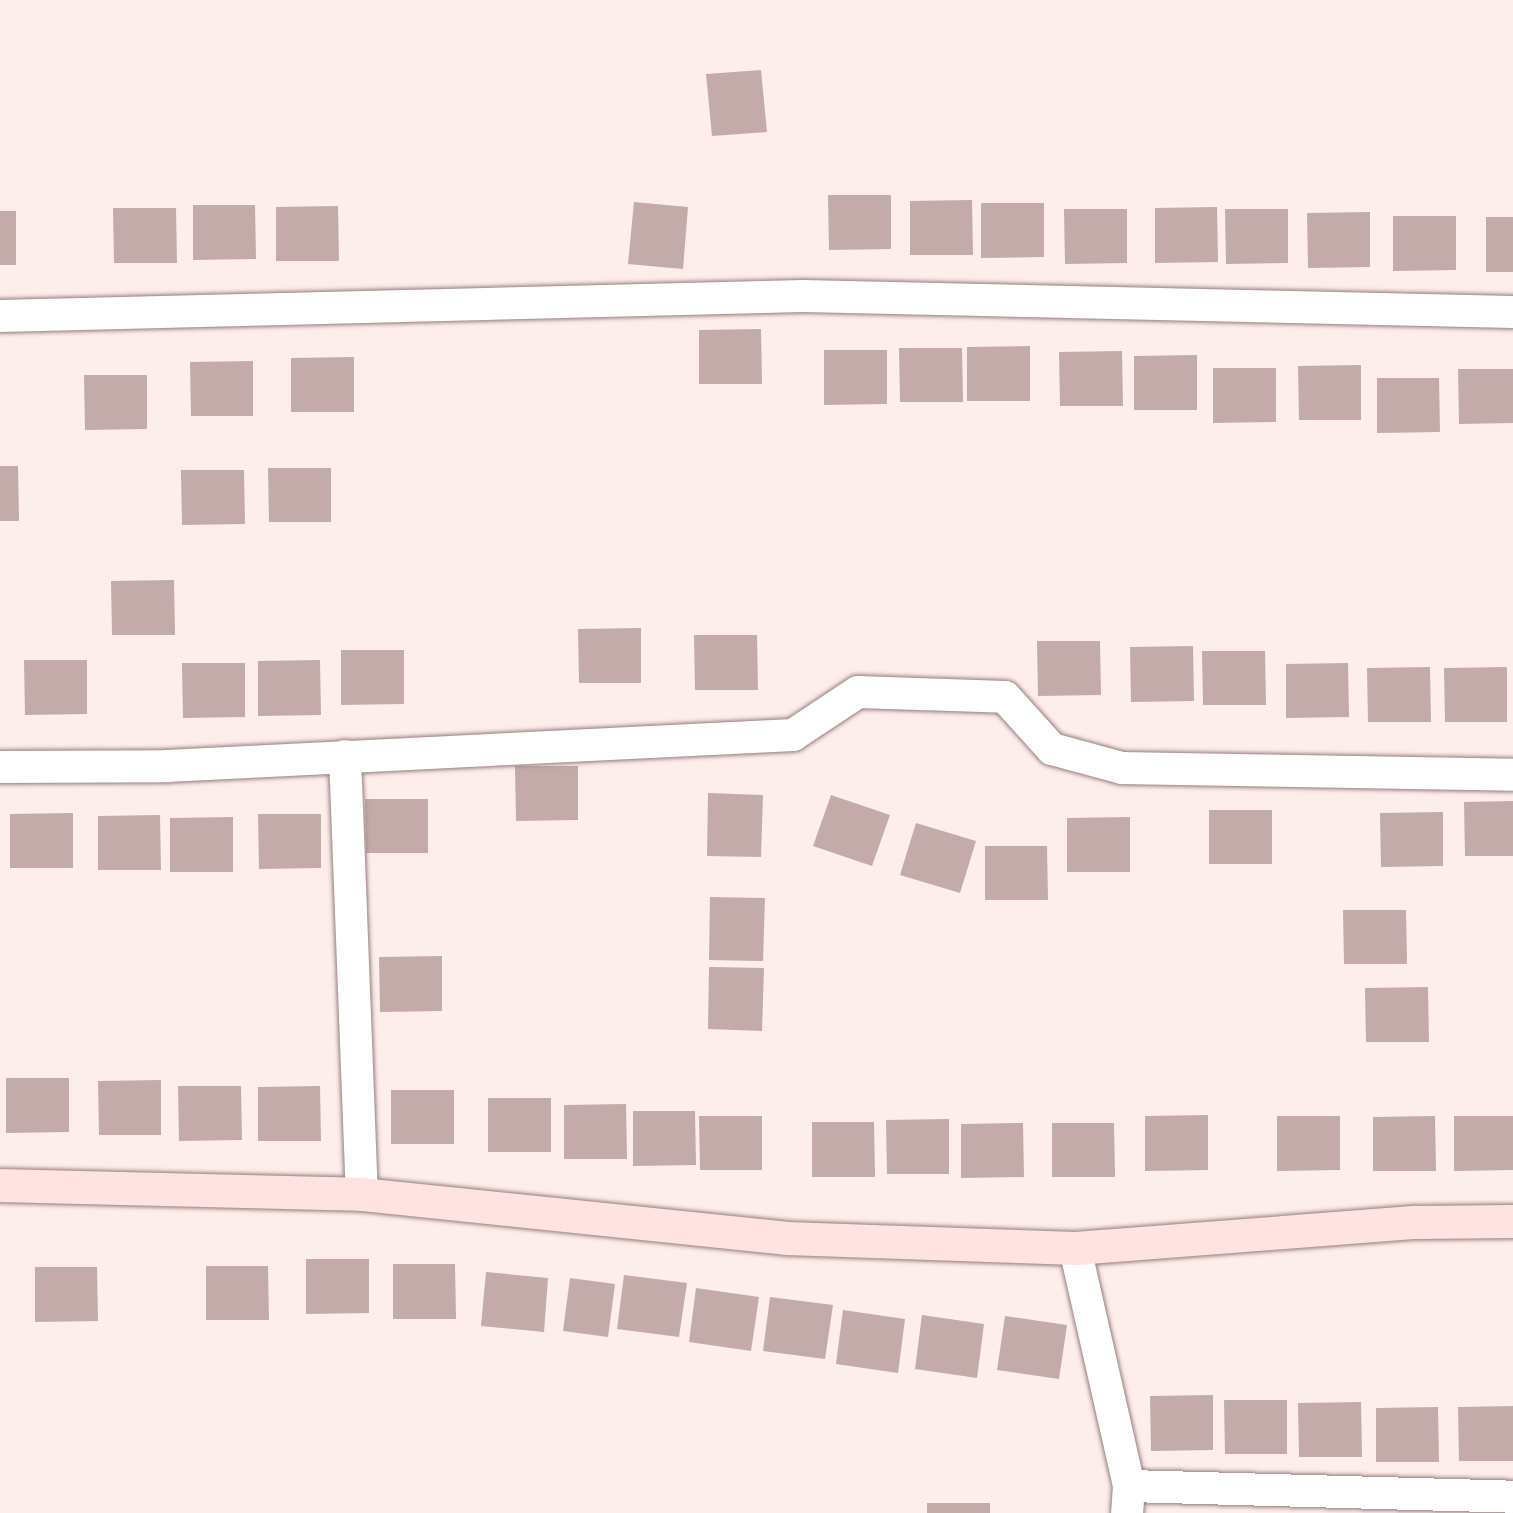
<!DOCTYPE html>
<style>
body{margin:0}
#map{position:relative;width:1513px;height:1513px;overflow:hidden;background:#fdeeec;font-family:"PT Sans",sans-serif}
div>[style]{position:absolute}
.building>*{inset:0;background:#c2aba8}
.roads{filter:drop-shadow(0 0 2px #957f7c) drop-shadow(0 0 2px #957f7c)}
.street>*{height:32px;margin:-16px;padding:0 16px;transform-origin:16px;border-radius:16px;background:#fff}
.secondary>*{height:33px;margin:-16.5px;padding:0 16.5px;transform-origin:16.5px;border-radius:16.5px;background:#fee3e0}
span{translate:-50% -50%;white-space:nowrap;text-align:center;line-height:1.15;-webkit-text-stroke:4.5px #fff;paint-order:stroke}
</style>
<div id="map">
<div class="building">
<div style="clip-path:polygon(761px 70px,767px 132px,712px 136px,706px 74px)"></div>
<div style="clip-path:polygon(828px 195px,891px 195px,891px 249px,829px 250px)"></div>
<div style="clip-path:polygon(972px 200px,973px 255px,910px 255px,910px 201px)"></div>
<div style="clip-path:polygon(634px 202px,688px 207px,683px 269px,628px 264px)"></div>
<div style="clip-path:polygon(981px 203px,1044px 203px,1044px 257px,981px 258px)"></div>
<div style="clip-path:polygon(193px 205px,255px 205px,256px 259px,193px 260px)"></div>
<div style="clip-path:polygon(338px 206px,339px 261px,276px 261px,276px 207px)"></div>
<div style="clip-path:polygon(1217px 207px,1218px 262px,1155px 263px,1155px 208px)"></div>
<div style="clip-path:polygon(113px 208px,176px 208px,177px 263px,114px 263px)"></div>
<div style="clip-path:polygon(1064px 209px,1127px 209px,1127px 263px,1065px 264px)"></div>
<div style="clip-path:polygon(1225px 209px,1288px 209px,1288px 263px,1226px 264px)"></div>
<div style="clip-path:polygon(0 211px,16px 211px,16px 265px,0 265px)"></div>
<div style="clip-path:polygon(1370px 212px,1370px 267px,1308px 268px,1307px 213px)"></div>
<div style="clip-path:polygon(1393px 216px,1456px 216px,1456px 270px,1393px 271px)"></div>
<div style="clip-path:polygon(1486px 217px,1513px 217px,1513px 272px,1486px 272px)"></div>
<div style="clip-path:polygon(761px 329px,762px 384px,699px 384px,699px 330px)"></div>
<div style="clip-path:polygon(1030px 346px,1030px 401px,967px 401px,967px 347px)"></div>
<div style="clip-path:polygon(899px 348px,962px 348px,963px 402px,900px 402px)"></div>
<div style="clip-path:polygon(824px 350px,887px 350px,887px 404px,824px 405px)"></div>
<div style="clip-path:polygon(1122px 351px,1123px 406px,1060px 406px,1059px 352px)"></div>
<div style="clip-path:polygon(1197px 355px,1197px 410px,1134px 410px,1134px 356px)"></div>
<div style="clip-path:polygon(354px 357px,354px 412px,291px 412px,291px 358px)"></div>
<div style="clip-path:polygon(253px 361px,253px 416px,191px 416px,190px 362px)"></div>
<div style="clip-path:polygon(1361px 365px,1361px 420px,1299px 420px,1298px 366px)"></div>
<div style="clip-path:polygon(1213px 368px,1276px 368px,1276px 422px,1213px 423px)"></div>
<div style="clip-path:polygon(1458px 369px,1513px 369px,1513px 423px,1459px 424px)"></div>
<div style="clip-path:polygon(84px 375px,147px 375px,147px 429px,85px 430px)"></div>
<div style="clip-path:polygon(1377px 378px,1439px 378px,1440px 432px,1377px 433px)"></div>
<div style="clip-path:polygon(0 466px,18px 466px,19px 521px,0 521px)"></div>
<div style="clip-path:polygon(268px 468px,331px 468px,331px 522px,269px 522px)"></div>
<div style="clip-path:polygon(181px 470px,244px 470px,245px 524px,182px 525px)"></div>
<div style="clip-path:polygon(174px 580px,175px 635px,112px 635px,111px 581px)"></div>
<div style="clip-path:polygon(641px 628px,641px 683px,579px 683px,578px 629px)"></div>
<div style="clip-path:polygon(694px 635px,757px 635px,758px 690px,695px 690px)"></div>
<div style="clip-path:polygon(1037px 641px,1100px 641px,1101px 695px,1038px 696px)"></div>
<div style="clip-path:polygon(1193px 646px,1194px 701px,1131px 702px,1130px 647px)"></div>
<div style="clip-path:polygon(341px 650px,404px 650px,404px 704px,341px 705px)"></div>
<div style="clip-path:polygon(1202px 651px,1265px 651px,1266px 705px,1203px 705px)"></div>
<div style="clip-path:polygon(24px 660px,87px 660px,87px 714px,25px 715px)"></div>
<div style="clip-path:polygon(320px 660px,321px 715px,258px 716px,258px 661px)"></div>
<div style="clip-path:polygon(182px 663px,245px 663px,245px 717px,183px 718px)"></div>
<div style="clip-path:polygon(1348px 663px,1349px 717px,1286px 718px,1286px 664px)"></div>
<div style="clip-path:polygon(1430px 667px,1431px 722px,1368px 722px,1367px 668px)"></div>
<div style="clip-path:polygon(1507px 667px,1507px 722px,1445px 722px,1444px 668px)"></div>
<div style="clip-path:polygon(515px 766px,578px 766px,578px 820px,516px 821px)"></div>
<div style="clip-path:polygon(708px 793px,763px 795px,761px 857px,707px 856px)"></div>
<div style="clip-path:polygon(831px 795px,890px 815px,872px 866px,813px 846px)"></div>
<div style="clip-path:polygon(365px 799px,428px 799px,428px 853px,366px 853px)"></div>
<div style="clip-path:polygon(1513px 801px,1513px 856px,1465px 856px,1464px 802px)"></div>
<div style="clip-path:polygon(1209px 810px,1272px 810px,1272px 864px,1209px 864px)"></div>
<div style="clip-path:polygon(1443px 812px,1443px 866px,1381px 867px,1380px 813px)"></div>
<div style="clip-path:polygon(73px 813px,73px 868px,10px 868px,10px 814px)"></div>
<div style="clip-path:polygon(258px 814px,321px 814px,321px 868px,259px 869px)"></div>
<div style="clip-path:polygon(160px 815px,161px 870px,98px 870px,98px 816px)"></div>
<div style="clip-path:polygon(233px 817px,233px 872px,170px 872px,170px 818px)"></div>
<div style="clip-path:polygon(1130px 817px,1130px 872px,1067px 872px,1067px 818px)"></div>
<div style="clip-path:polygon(916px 823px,976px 841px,960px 893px,900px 875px)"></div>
<div style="clip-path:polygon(985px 846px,1047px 846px,1048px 900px,985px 900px)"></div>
<div style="clip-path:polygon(710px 897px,765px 898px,763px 961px,709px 960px)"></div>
<div style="clip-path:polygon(1343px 910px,1406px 910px,1407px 964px,1344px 964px)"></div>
<div style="clip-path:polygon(442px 956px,442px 1011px,380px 1012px,379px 957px)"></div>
<div style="clip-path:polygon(709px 967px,764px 968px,762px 1031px,708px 1029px)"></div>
<div style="clip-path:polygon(1428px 987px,1429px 1042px,1366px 1042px,1365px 988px)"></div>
<div style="clip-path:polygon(6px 1078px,69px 1078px,69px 1132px,6px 1133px)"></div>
<div style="clip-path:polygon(161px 1080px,161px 1135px,99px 1135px,98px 1081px)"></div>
<div style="clip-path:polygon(178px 1086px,241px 1086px,242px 1140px,179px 1141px)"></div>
<div style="clip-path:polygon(320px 1086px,321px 1141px,258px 1141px,258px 1087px)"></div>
<div style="clip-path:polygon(391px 1090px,454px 1090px,454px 1144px,391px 1144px)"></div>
<div style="clip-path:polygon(488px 1098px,551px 1098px,551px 1152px,488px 1152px)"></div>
<div style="clip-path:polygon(626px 1104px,627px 1159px,564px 1159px,564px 1105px)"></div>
<div style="clip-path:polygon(633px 1111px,695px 1111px,696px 1165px,633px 1166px)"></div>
<div style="clip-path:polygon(1208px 1115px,1208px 1170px,1145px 1171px,1145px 1116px)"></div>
<div style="clip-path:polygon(699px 1116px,762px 1116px,762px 1170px,700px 1170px)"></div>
<div style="clip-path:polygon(1277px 1116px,1340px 1116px,1340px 1170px,1277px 1171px)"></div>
<div style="clip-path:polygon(1435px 1116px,1436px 1171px,1373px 1171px,1373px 1117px)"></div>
<div style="clip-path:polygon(1454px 1116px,1513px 1116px,1513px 1170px,1454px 1171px)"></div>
<div style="clip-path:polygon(949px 1119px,949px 1174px,887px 1174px,886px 1120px)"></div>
<div style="clip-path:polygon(812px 1122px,874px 1122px,875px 1177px,812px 1177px)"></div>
<div style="clip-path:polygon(1023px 1123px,1024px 1177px,961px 1178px,961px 1124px)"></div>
<div style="clip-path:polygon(1052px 1123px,1114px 1123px,1115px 1177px,1052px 1177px)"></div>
<div style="clip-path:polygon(306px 1259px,369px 1259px,369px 1313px,306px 1314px)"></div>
<div style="clip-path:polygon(393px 1264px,455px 1264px,456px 1319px,393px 1319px)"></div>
<div style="clip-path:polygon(206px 1266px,268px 1266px,269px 1320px,206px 1320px)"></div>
<div style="clip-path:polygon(35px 1267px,97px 1267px,98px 1321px,35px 1322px)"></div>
<div style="clip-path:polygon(486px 1272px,548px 1278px,544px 1332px,481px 1326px)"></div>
<div style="clip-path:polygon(624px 1275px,687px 1283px,679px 1337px,617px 1329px)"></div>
<div style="clip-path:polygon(570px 1278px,615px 1284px,608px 1337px,563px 1331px)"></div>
<div style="clip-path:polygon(696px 1288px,759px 1297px,751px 1351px,689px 1342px)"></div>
<div style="clip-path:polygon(770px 1297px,833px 1305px,825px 1359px,763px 1351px)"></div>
<div style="clip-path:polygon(843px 1310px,905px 1319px,898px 1373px,836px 1364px)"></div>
<div style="clip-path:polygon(922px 1315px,984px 1324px,977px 1378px,915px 1369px)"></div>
<div style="clip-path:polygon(1005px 1316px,1067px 1325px,1059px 1379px,997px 1370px)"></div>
<div style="clip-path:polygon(1213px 1395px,1213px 1450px,1151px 1451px,1150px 1396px)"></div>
<div style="clip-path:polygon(1224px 1400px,1287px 1400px,1287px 1454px,1225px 1454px)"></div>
<div style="clip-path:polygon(1361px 1402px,1362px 1457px,1299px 1457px,1298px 1403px)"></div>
<div style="clip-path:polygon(1513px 1406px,1513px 1461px,1459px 1461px,1458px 1407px)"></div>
<div style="clip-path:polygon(1438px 1407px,1439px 1462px,1376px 1462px,1376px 1408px)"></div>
<div style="clip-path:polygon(927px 1503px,990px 1503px,990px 1513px,927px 1513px)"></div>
</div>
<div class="roads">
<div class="street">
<div style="left:0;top:316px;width:803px;rotate:-1.43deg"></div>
<div style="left:803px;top:296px;width:710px;rotate:1.29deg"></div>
<div style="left:345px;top:756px;width:438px;rotate:87.8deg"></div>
<div style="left:0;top:767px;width:167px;rotate:-0.3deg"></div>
<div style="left:167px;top:766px;width:627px;rotate:-2.84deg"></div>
<div style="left:793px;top:735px;width:78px;rotate:-33.5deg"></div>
<div style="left:858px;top:692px;width:147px;rotate:1.9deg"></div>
<div style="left:1005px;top:697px;width:70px;rotate:47.9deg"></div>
<div style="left:1052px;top:749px;width:73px;rotate:15.2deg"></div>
<div style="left:1122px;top:768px;width:391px;rotate:1deg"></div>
<div style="left:1075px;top:1248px;width:244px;rotate:77.2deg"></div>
<div style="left:1129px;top:1486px;width:27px;rotate:94deg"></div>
<div style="left:1129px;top:1486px;width:384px;rotate:1.6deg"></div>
</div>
<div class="secondary">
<div style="left:0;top:1185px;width:362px;rotate:1.4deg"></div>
<div style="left:362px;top:1194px;width:426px;rotate:5.9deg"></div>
<div style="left:786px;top:1238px;width:289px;rotate:2deg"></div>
<div style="left:1075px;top:1248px;width:342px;rotate:-4.4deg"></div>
<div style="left:1416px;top:1222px;width:97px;rotate:-0.6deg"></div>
</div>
</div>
</div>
